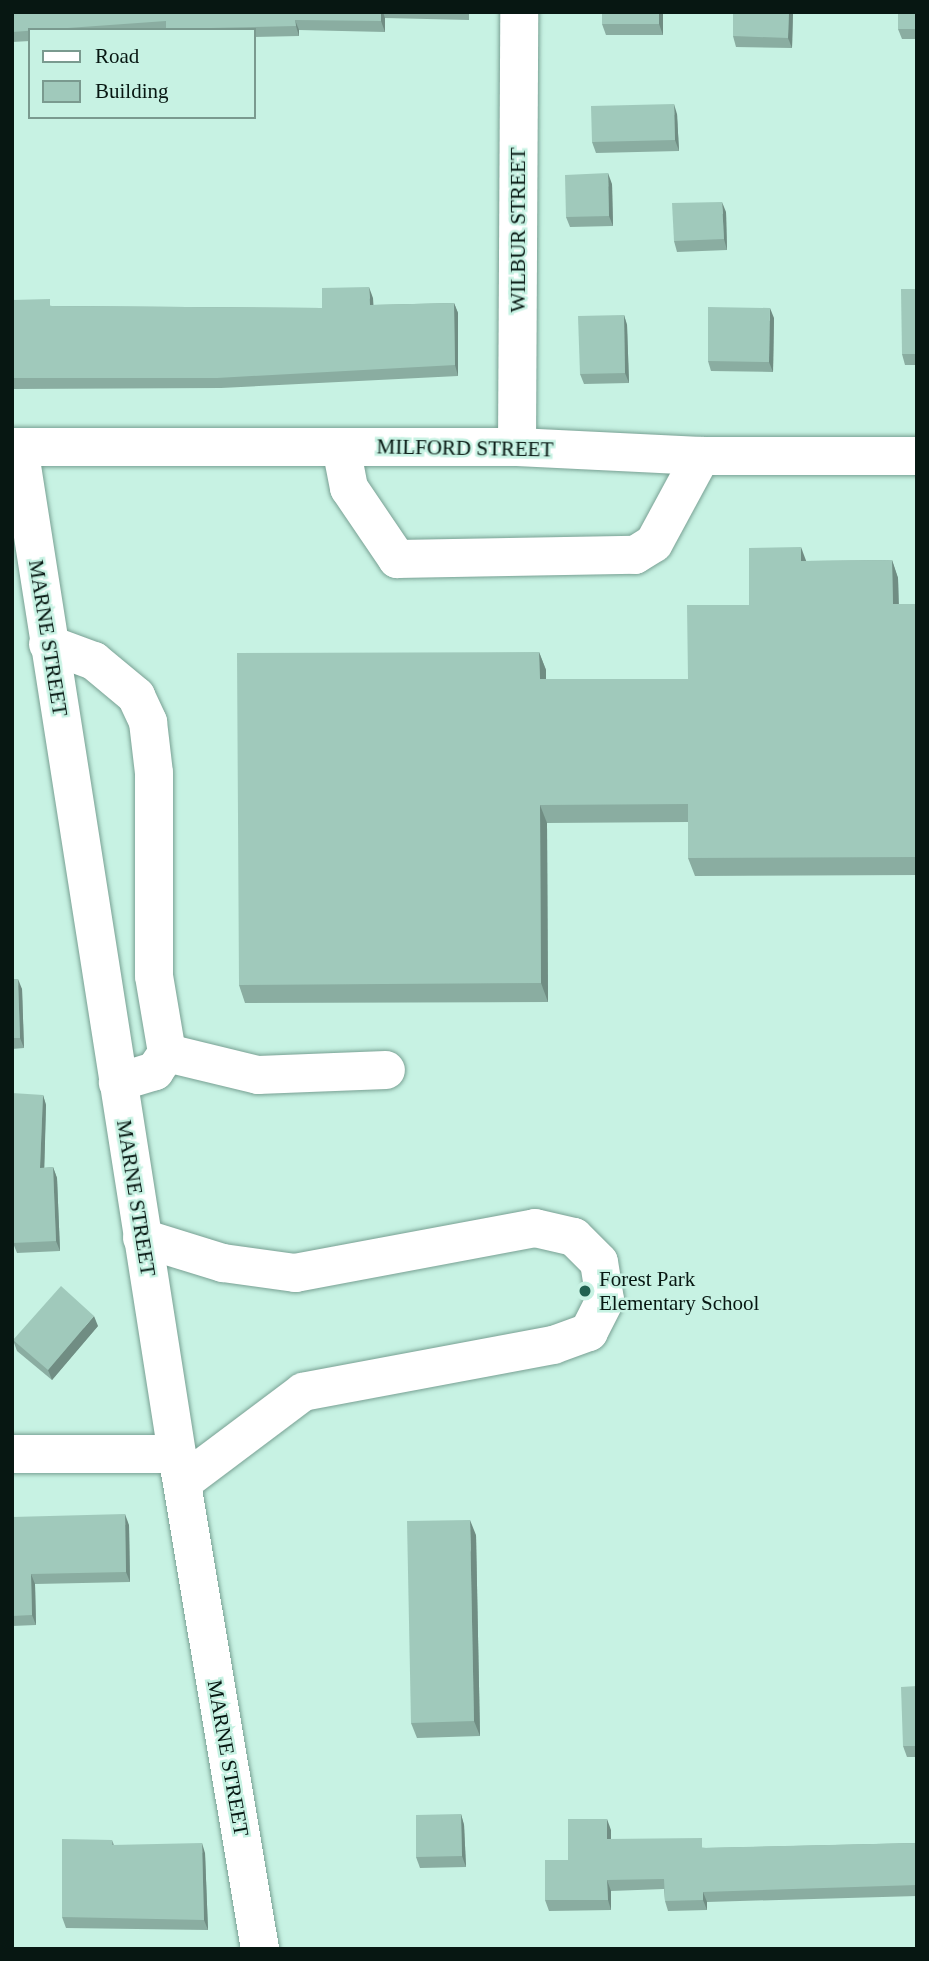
<!DOCTYPE html>
<style>
body{margin:0}
#map{position:relative;width:929px;height:1961px;overflow:hidden;background:#c7f2e3;font-family:Georgia,serif}
div>[style]{position:absolute}
.roads{filter:drop-shadow(0 0 2px #78a093) drop-shadow(0 0 2px #78a093)}
.minor>*{height:38px;margin:-19px;padding:0 19px;transform-origin:19px;border-radius:19px;background:#fff}
.wall>*{inset:0;background:#8aada1}
.shaded-wall>*{inset:0;background:#708d83}
.building>*{inset:0;background:#a0c9bb}
.dots>*{width:19px;height:19px;translate:-50% -50%;box-sizing:border-box;border:4px solid #c7f2e3;border-radius:50%}
span{translate:-50% -50%;white-space:nowrap;text-align:center;line-height:1.15;-webkit-text-stroke:5px #c7f2e3;paint-order:stroke}
.street-label{font-size:21px;color:#071712}
.poi-label{font-size:21px;color:#071712}
.left{translate:0 -50%;text-align:left}
.frame{position:absolute;inset:0;border:14px solid #071712;pointer-events:none}
.legend{position:absolute;left:28px;top:28px;width:228px;height:91px;box-sizing:border-box;background:#c7f2e3;border:2px solid #7a9a8f;margin:0;padding:9px 12px;list-style:none;font-size:21px;color:#071712}
.legend li{display:flex;align-items:center;gap:14px;height:35px}
.legend b{width:35px;border:2px solid #7a9a8f}
</style>
<div id="map">
<div class="roads">
<div class="minor">
<div style="left:12px;top:447px;width:505px"></div>
<div style="left:517px;top:447px;width:184px;rotate:2.8deg"></div>
<div style="left:701px;top:456px;width:216px"></div>
<div style="left:19px;top:447px;width:1019px;rotate:81.08deg"></div>
<div style="left:177px;top:1454px;width:502px;rotate:80.48deg"></div>
<div style="left:341px;top:447px;width:42px;rotate:79deg"></div>
<div style="left:349px;top:488px;width:86px;rotate:55.9deg"></div>
<div style="left:397px;top:559px;width:238px;rotate:-1deg"></div>
<div style="left:635px;top:555px;width:22px;rotate:-32deg"></div>
<div style="left:654px;top:543px;width:99px;rotate:-61.6deg"></div>
<div style="left:517px;top:447px;width:435px;rotate:-89.7deg"></div>
<div style="left:48px;top:644px;width:49px;rotate:20.3deg"></div>
<div style="left:94px;top:661px;width:55px;rotate:39.8deg"></div>
<div style="left:136px;top:696px;width:29px;rotate:65deg"></div>
<div style="left:148px;top:722px;width:51px;rotate:83.3deg"></div>
<div style="left:154px;top:773px;width:203px;rotate:90deg"></div>
<div style="left:154px;top:976px;width:78px;rotate:80.4deg"></div>
<div style="left:167px;top:1053px;width:22px;rotate:124deg"></div>
<div style="left:155px;top:1071px;width:39px;rotate:163deg"></div>
<div style="left:167px;top:1053px;width:94px;rotate:13.6deg"></div>
<div style="left:258px;top:1075px;width:128px;rotate:-2.2deg"></div>
<div style="left:142px;top:1238px;width:85px;rotate:17.2deg"></div>
<div style="left:223px;top:1263px;width:73px;rotate:7.9deg"></div>
<div style="left:295px;top:1273px;width:244px;rotate:-10.6deg"></div>
<div style="left:535px;top:1228px;width:40px;rotate:13deg"></div>
<div style="left:574px;top:1237px;width:35px;rotate:45deg"></div>
<div style="left:599px;top:1262px;width:38px;rotate:81deg"></div>
<div style="left:605px;top:1300px;width:36px;rotate:117deg"></div>
<div style="left:589px;top:1332px;width:38px;rotate:160deg"></div>
<div style="left:553px;top:1345px;width:254px;rotate:169.4deg"></div>
<div style="left:303px;top:1392px;width:151px;rotate:143.1deg"></div>
<div style="left:12px;top:1454px;width:165px"></div>
</div>
</div>
<div class="wall">
<div style="clip-path:polygon(12px 12px,469px 12px,469px 20px,385px 18px,385px 32px,299px 30px,299px 36px,254px 37px,254px 30px,30px 30px,30px 41px,12px 42px)"></div>
<div style="clip-path:polygon(602px 12px,663px 12px,663px 35px,606px 35px,602px 24px)"></div>
<div style="clip-path:polygon(733px 12px,793px 12px,792px 48px,736px 47px,733px 36px)"></div>
<div style="clip-path:polygon(917px 12px,917px 39px,902px 39px,898px 29px)"></div>
<div style="clip-path:polygon(677px 114px,679px 151px,596px 153px,592px 142px)"></div>
<div style="clip-path:polygon(612px 184px,613px 226px,570px 227px,566px 217px)"></div>
<div style="clip-path:polygon(726px 212px,727px 250px,677px 252px,674px 241px)"></div>
<div style="clip-path:polygon(917px 289px,917px 365px,905px 365px,902px 354px)"></div>
<div style="clip-path:polygon(373px 298px,373px 305px,454px 303px,458px 313px,458px 376px,221px 388px,12px 389px,12px 300px,52px 306px,322px 308px)"></div>
<div style="clip-path:polygon(624px 315px,627px 325px,629px 383px,584px 384px,580px 374px)"></div>
<div style="clip-path:polygon(774px 318px,773px 372px,711px 371px,708px 361px)"></div>
<div style="clip-path:polygon(892px 560px,898px 578px,899px 604px,917px 604px,917px 875px,695px 876px,688px 858px,688px 822px,547px 823px,548px 1002px,245px 1003px,239px 985px,539px 652px,546px 670px,546px 679px,688px 679px,749px 605px,806px 561px)"></div>
<div style="clip-path:polygon(12px 979px,22px 989px,24px 1048px,12px 1049px)"></div>
<div style="clip-path:polygon(43px 1095px,46px 1105px,44px 1168px,53px 1167px,57px 1178px,60px 1251px,17px 1253px,13px 1243px)"></div>
<div style="clip-path:polygon(98px 1326px,52px 1380px,17px 1351px,13px 1340px)"></div>
<div style="clip-path:polygon(12px 1517px,129px 1525px,130px 1582px,35px 1584px,36px 1625px,12px 1626px)"></div>
<div style="clip-path:polygon(476px 1535px,480px 1736px,417px 1738px,411px 1723px)"></div>
<div style="clip-path:polygon(917px 1686px,917px 1757px,907px 1757px,903px 1746px)"></div>
<div style="clip-path:polygon(461px 1814px,464px 1825px,466px 1867px,420px 1868px,416px 1857px)"></div>
<div style="clip-path:polygon(611px 1830px,611px 1839px,706px 1848px,917px 1843px,917px 1896px,707px 1902px,707px 1910px,668px 1911px,665px 1901px,664px 1889px,611px 1891px,611px 1910px,549px 1911px,545px 1900px,568px 1860px)"></div>
<div style="clip-path:polygon(112px 1840px,114px 1845px,205px 1853px,208px 1930px,66px 1928px,62px 1917px)"></div>
</div>
<div class="shaded-wall">
<div style="clip-path:polygon(381px 12px,383px 12px,385px 18px,385px 32px,381px 21px)"></div>
<div style="clip-path:polygon(659px 12px,663px 12px,663px 35px,659px 24px)"></div>
<div style="clip-path:polygon(789px 12px,793px 12px,792px 48px,788px 38px)"></div>
<div style="clip-path:polygon(295px 20px,299px 30px,299px 36px,296px 26px)"></div>
<div style="clip-path:polygon(674px 104px,677px 114px,679px 151px,675px 140px)"></div>
<div style="clip-path:polygon(608px 173px,612px 184px,613px 226px,609px 216px)"></div>
<div style="clip-path:polygon(722px 202px,726px 212px,727px 250px,724px 239px)"></div>
<div style="clip-path:polygon(369px 287px,373px 298px,374px 315px,370px 305px)"></div>
<div style="clip-path:polygon(454px 303px,458px 313px,458px 376px,455px 365px)"></div>
<div style="clip-path:polygon(770px 308px,774px 318px,773px 372px,769px 362px)"></div>
<div style="clip-path:polygon(624px 315px,627px 325px,629px 383px,625px 373px)"></div>
<div style="clip-path:polygon(801px 547px,808px 566px,801px 561px)"></div>
<div style="clip-path:polygon(892px 560px,898px 578px,899px 622px,893px 604px)"></div>
<div style="clip-path:polygon(539px 652px,546px 670px,546px 698px,540px 679px)"></div>
<div style="clip-path:polygon(540px 805px,547px 823px,548px 1002px,541px 983px)"></div>
<div style="clip-path:polygon(18px 979px,22px 989px,24px 1048px,20px 1038px)"></div>
<div style="clip-path:polygon(43px 1095px,46px 1105px,44px 1179px,40px 1168px)"></div>
<div style="clip-path:polygon(53px 1167px,57px 1178px,60px 1251px,56px 1241px)"></div>
<div style="clip-path:polygon(94px 1316px,98px 1326px,52px 1380px,48px 1370px)"></div>
<div style="clip-path:polygon(125px 1514px,129px 1525px,130px 1582px,126px 1572px)"></div>
<div style="clip-path:polygon(470px 1520px,476px 1535px,480px 1736px,474px 1721px)"></div>
<div style="clip-path:polygon(31px 1574px,35px 1584px,36px 1625px,32px 1615px)"></div>
<div style="clip-path:polygon(461px 1814px,464px 1825px,466px 1867px,462px 1856px)"></div>
<div style="clip-path:polygon(607px 1819px,611px 1830px,611px 1850px,607px 1839px)"></div>
<div style="clip-path:polygon(202px 1843px,205px 1853px,208px 1930px,204px 1920px)"></div>
<div style="clip-path:polygon(607px 1880px,611px 1891px,611px 1910px,608px 1900px)"></div>
<div style="clip-path:polygon(703px 1892px,707px 1902px,707px 1910px,703px 1900px)"></div>
</div>
<div class="building">
<div style="clip-path:polygon(12px 12px,381px 12px,381px 21px,295px 20px,296px 26px,166px 29px,166px 21px,12px 32px)"></div>
<div style="clip-path:polygon(602px 12px,659px 12px,659px 24px,602px 24px)"></div>
<div style="clip-path:polygon(733px 12px,789px 12px,788px 38px,733px 36px)"></div>
<div style="clip-path:polygon(898px 12px,917px 12px,917px 29px,898px 29px)"></div>
<div style="clip-path:polygon(674px 104px,675px 140px,592px 142px,591px 106px)"></div>
<div style="clip-path:polygon(608px 173px,609px 216px,566px 217px,565px 175px)"></div>
<div style="clip-path:polygon(722px 202px,724px 239px,674px 241px,672px 203px)"></div>
<div style="clip-path:polygon(369px 287px,370px 305px,454px 303px,455px 365px,217px 378px,12px 378px,12px 300px,50px 299px,50px 306px,322px 308px,322px 288px)"></div>
<div style="clip-path:polygon(901px 289px,917px 289px,917px 354px,902px 354px)"></div>
<div style="clip-path:polygon(708px 307px,770px 308px,769px 362px,708px 361px)"></div>
<div style="clip-path:polygon(624px 315px,625px 373px,580px 374px,578px 316px)"></div>
<div style="clip-path:polygon(801px 547px,801px 561px,892px 560px,893px 604px,917px 604px,917px 857px,688px 858px,688px 804px,540px 805px,541px 983px,239px 985px,237px 653px,539px 652px,540px 679px,688px 679px,687px 605px,749px 605px,749px 548px)"></div>
<div style="clip-path:polygon(12px 979px,18px 979px,20px 1038px,12px 1038px)"></div>
<div style="clip-path:polygon(12px 1093px,43px 1095px,40px 1168px,53px 1167px,56px 1241px,13px 1243px)"></div>
<div style="clip-path:polygon(61px 1286px,94px 1316px,48px 1370px,13px 1340px)"></div>
<div style="clip-path:polygon(125px 1514px,126px 1572px,31px 1574px,32px 1615px,12px 1616px,12px 1517px)"></div>
<div style="clip-path:polygon(470px 1520px,474px 1721px,411px 1723px,407px 1521px)"></div>
<div style="clip-path:polygon(917px 1686px,917px 1746px,903px 1746px,901px 1687px)"></div>
<div style="clip-path:polygon(461px 1814px,462px 1856px,416px 1857px,416px 1815px)"></div>
<div style="clip-path:polygon(568px 1819px,607px 1819px,607px 1839px,702px 1838px,702px 1848px,917px 1843px,917px 1885px,703px 1892px,703px 1900px,665px 1901px,664px 1879px,607px 1880px,608px 1900px,545px 1900px,545px 1860px,568px 1860px)"></div>
<div style="clip-path:polygon(62px 1839px,112px 1840px,112px 1845px,202px 1843px,204px 1920px,62px 1917px)"></div>
</div>
<div class="dots">
<div style="left:585px;top:1291px;background:#216251"></div>
</div>
<div class="street-label">
<span style="left:518px;top:230px;rotate:-90deg">WILBUR STREET</span>
<span style="left:465px;top:448px;rotate:1deg">MILFORD STREET</span>
<span style="left:48px;top:638px;rotate:81deg">MARNE STREET</span>
<span style="left:136px;top:1198px;rotate:81deg">MARNE STREET</span>
<span style="left:228px;top:1758px;rotate:80deg">MARNE STREET</span>
</div>
<div class="poi-label">
<span class="left" style="left:599px;top:1291px">Forest Park<br>Elementary School</span>
</div>
<div class="frame"></div>
<ul class="legend">
<li><b style="height:9px;background:#fff"></b>Road</li>
<li><b style="height:19px;background:#a0c9bb"></b>Building</li>
</ul>
</div>
